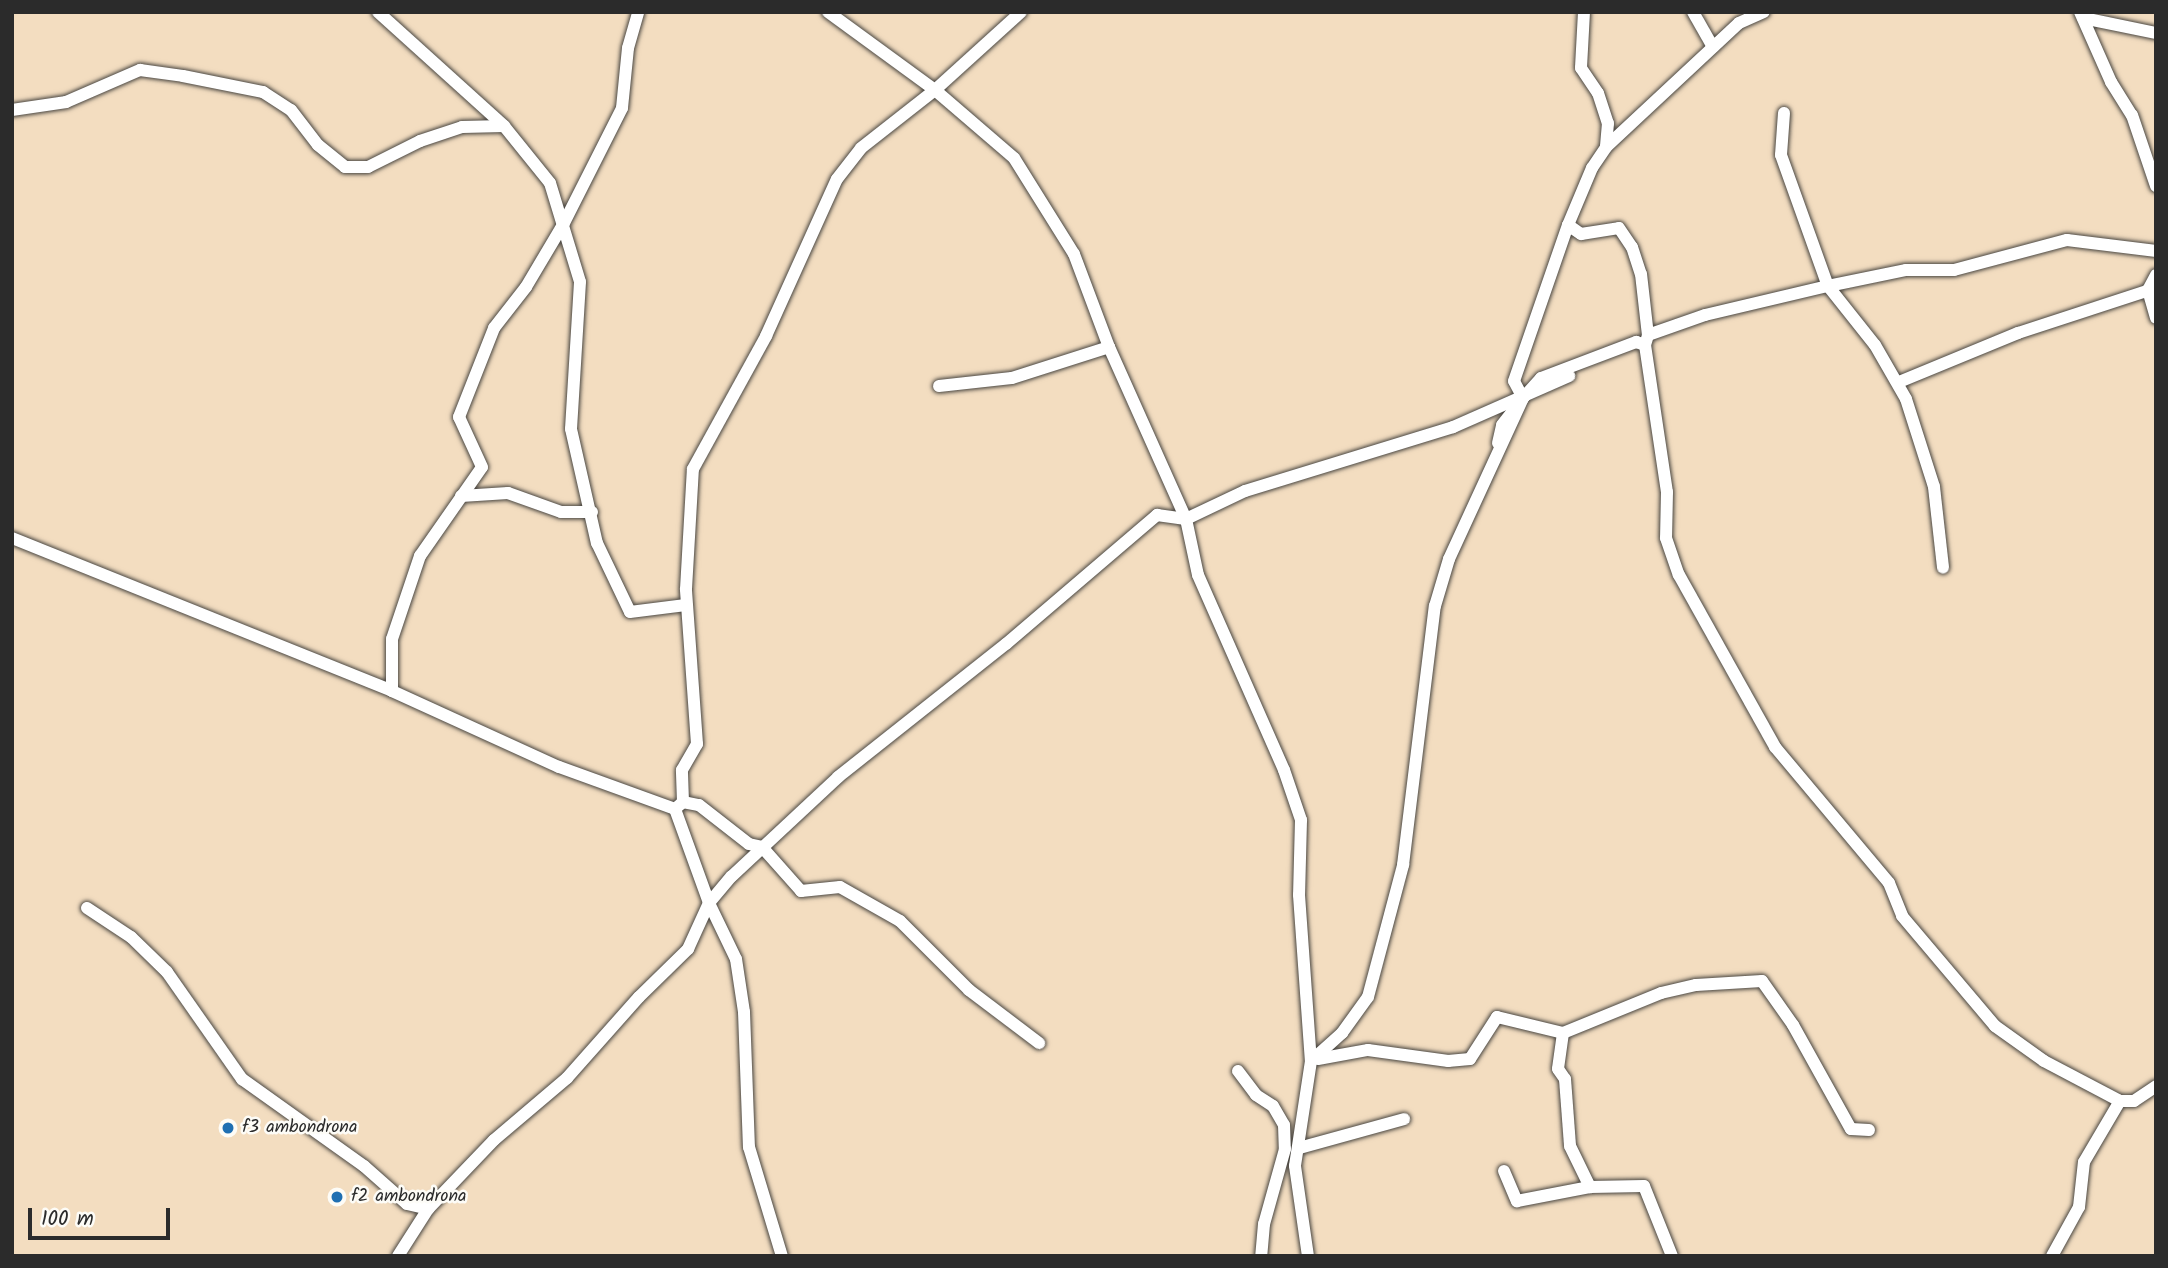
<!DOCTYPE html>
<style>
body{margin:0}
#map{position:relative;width:2168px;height:1268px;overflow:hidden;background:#f3ddc0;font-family:Kalam,sans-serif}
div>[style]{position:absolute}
.roads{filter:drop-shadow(0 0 2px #494641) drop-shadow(0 0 2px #494641)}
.minor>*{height:12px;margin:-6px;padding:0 6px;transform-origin:6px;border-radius:6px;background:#fff}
.dots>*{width:19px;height:19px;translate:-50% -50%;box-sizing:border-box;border:4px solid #fdfcf7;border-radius:50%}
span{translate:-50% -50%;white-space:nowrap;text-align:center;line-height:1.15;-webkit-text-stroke:5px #fdfcf7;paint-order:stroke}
.poi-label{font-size:18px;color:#2b2b2b}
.left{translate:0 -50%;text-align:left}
.frame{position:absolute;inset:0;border:14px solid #2b2b2b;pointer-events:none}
.scale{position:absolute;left:28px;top:1208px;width:142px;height:32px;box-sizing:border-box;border:4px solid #2b2b2b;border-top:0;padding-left:9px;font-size:21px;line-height:24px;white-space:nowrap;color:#2b2b2b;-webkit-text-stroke:5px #fdfcf7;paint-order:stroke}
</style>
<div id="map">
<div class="roads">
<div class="minor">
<div style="left:378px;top:12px;width:170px;rotate:42.1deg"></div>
<div style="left:504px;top:126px;width:73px;rotate:51.1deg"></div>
<div style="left:550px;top:183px;width:103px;rotate:73.1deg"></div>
<div style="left:580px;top:282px;width:147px;rotate:93.5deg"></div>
<div style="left:571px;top:429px;width:117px;rotate:77.2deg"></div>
<div style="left:597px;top:543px;width:76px;rotate:64.4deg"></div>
<div style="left:630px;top:612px;width:56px;rotate:-7.1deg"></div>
<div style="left:828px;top:12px;width:132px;rotate:36.1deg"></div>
<div style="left:935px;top:90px;width:104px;rotate:40.7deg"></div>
<div style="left:1014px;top:158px;width:113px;rotate:58deg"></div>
<div style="left:1074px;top:254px;width:99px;rotate:69.4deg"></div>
<div style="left:1109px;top:347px;width:188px;rotate:65.9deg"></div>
<div style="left:1186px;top:519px;width:57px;rotate:77.9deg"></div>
<div style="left:1198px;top:575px;width:213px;rotate:66.2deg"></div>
<div style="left:1284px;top:770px;width:53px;rotate:71.2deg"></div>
<div style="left:1301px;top:820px;width:75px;rotate:91.5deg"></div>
<div style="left:1299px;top:895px;width:166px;rotate:85.9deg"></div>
<div style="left:1311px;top:1061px;width:106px;rotate:98.7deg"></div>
<div style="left:1295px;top:1166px;width:91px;rotate:81.8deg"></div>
<div style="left:1584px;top:12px;width:56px;rotate:93.1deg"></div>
<div style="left:1581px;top:68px;width:30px;rotate:56deg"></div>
<div style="left:1598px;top:93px;width:32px;rotate:72deg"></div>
<div style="left:1608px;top:123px;width:24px;rotate:95deg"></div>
<div style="left:1693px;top:12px;width:40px;rotate:60.3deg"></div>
<div style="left:2080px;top:12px;width:77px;rotate:66.1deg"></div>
<div style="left:2111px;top:82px;width:39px;rotate:58deg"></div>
<div style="left:2132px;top:115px;width:75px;rotate:71.3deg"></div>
<div style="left:2083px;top:18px;width:75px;rotate:11.6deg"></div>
<div style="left:12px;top:110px;width:55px;rotate:-8.4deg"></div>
<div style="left:66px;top:102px;width:81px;rotate:-23.4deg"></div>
<div style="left:140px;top:70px;width:43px;rotate:7.9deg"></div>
<div style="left:183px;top:76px;width:82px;rotate:11.3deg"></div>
<div style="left:263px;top:92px;width:33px;rotate:33deg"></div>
<div style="left:291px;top:110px;width:44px;rotate:52.4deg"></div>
<div style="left:318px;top:145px;width:35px;rotate:39deg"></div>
<div style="left:345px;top:167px;width:23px"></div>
<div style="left:368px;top:167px;width:58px;rotate:-26.6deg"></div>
<div style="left:420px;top:141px;width:44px;rotate:-18.4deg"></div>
<div style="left:462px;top:127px;width:42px;rotate:-1.4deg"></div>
<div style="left:1784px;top:113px;width:42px;rotate:94.1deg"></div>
<div style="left:1781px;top:155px;width:139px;rotate:70.3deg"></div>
<div style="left:1828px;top:286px;width:75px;rotate:51.5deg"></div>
<div style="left:1875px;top:345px;width:62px;rotate:60.1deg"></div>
<div style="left:1906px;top:399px;width:92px;rotate:72.3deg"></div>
<div style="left:1934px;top:487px;width:81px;rotate:83.6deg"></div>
<div style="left:1568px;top:225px;width:16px;rotate:35deg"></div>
<div style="left:1581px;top:234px;width:38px;rotate:-9deg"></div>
<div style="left:1619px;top:228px;width:23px;rotate:56deg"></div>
<div style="left:1632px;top:247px;width:28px;rotate:72deg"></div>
<div style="left:1641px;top:274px;width:61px;rotate:83.5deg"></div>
<div style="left:2156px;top:275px;width:17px;rotate:118deg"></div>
<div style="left:2148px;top:290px;width:29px;rotate:74deg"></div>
<div style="left:1645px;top:345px;width:149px;rotate:81.5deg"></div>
<div style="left:1667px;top:492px;width:46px;rotate:91.2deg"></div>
<div style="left:1666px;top:538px;width:39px;rotate:71deg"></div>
<div style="left:1679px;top:575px;width:197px;rotate:60.8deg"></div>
<div style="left:1775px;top:747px;width:177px;rotate:50deg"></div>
<div style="left:1889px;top:883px;width:35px;rotate:68deg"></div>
<div style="left:1902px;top:916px;width:144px;rotate:49.8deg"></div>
<div style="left:1995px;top:1026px;width:60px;rotate:35.5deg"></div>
<div style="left:2044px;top:1061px;width:86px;rotate:27.8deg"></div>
<div style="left:1899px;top:382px;width:129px;rotate:-22.4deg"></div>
<div style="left:2018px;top:333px;width:145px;rotate:-18.1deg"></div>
<div style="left:939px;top:386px;width:73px;rotate:-6.3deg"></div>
<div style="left:1012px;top:378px;width:102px;rotate:-17.7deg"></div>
<div style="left:1498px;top:443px;width:18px;rotate:-77deg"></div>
<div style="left:1502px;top:425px;width:34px;rotate:-52deg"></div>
<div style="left:1523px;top:398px;width:19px;rotate:-118deg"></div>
<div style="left:1514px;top:381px;width:165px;rotate:-70.9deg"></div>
<div style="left:1568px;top:225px;width:62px;rotate:-67.2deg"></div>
<div style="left:1592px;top:168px;width:25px;rotate:-56deg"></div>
<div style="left:1606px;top:147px;width:182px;rotate:-43deg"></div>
<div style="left:1739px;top:23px;width:27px;rotate:-24deg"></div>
<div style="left:461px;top:496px;width:47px;rotate:-3.7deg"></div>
<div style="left:508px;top:493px;width:56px;rotate:19.7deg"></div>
<div style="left:561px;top:512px;width:31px"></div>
<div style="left:12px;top:538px;width:410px;rotate:21.9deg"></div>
<div style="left:392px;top:691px;width:183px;rotate:24.5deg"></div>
<div style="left:559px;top:767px;width:123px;rotate:19.9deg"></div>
<div style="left:675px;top:809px;width:100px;rotate:70.1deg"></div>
<div style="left:709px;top:903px;width:62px;rotate:64.3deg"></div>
<div style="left:736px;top:959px;width:54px;rotate:81.4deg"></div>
<div style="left:744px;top:1012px;width:135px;rotate:87.9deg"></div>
<div style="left:749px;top:1147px;width:114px;rotate:73.2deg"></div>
<div style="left:392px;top:691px;width:52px;rotate:-90deg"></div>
<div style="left:392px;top:639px;width:88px;rotate:-71.4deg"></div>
<div style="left:420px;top:556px;width:108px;rotate:-55.1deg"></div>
<div style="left:482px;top:467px;width:55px;rotate:-114.7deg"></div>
<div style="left:459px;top:417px;width:96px;rotate:-68.5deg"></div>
<div style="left:494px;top:328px;width:52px;rotate:-52deg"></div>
<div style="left:526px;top:287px;width:74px;rotate:-59.3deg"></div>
<div style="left:564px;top:223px;width:129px;rotate:-63.2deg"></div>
<div style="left:622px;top:108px;width:60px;rotate:-84.3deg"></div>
<div style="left:628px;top:48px;width:37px;rotate:-74deg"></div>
<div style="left:683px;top:802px;width:16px;rotate:11deg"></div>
<div style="left:699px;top:805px;width:63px;rotate:38deg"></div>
<div style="left:749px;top:844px;width:13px;rotate:13deg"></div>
<div style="left:762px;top:847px;width:59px;rotate:48.4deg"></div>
<div style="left:801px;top:891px;width:39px;rotate:-6deg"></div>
<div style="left:840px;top:887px;width:69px;rotate:29.5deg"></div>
<div style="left:900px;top:921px;width:98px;rotate:45deg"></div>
<div style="left:969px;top:990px;width:88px;rotate:37.1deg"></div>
<div style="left:675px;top:809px;width:11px;rotate:-41deg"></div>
<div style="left:683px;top:802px;width:32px;rotate:-92deg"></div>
<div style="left:682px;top:770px;width:30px;rotate:-60deg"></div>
<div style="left:697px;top:744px;width:155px;rotate:-94.1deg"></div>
<div style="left:686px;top:589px;width:120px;rotate:-86.7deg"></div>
<div style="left:693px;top:469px;width:152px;rotate:-61.2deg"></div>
<div style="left:766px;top:336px;width:172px;rotate:-65.7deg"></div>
<div style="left:837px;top:179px;width:39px;rotate:-52deg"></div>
<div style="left:861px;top:148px;width:94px;rotate:-38.1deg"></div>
<div style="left:935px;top:90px;width:116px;rotate:-42.2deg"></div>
<div style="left:87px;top:908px;width:53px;rotate:33.4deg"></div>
<div style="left:131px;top:937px;width:50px;rotate:44.2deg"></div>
<div style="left:167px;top:972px;width:131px;rotate:55deg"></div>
<div style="left:242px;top:1079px;width:150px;rotate:35.5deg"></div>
<div style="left:364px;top:1166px;width:57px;rotate:41.5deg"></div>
<div style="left:407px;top:1204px;width:22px;rotate:13deg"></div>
<div style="left:1563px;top:1033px;width:36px;rotate:98deg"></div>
<div style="left:1558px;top:1069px;width:12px;rotate:55deg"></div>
<div style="left:1565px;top:1079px;width:67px;rotate:85.7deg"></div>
<div style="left:1570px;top:1146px;width:46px;rotate:64deg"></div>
<div style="left:1590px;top:1187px;width:54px;rotate:-1.1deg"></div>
<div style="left:1644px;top:1186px;width:75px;rotate:68.2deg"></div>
<div style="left:1318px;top:1059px;width:51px;rotate:-10.2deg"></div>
<div style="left:1368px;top:1050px;width:81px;rotate:7.8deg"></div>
<div style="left:1448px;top:1061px;width:22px;rotate:-5deg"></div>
<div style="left:1470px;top:1059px;width:50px;rotate:-57.3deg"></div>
<div style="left:1497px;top:1017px;width:68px;rotate:13.6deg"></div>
<div style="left:1563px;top:1033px;width:106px;rotate:-22.2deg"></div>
<div style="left:1661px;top:993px;width:36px;rotate:-13deg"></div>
<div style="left:1696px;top:985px;width:66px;rotate:-3.5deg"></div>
<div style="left:1762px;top:981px;width:54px;rotate:54.8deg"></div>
<div style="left:1793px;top:1025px;width:119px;rotate:60.9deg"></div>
<div style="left:1851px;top:1129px;width:18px;rotate:3deg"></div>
<div style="left:1311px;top:1061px;width:42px;rotate:-42.1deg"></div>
<div style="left:1342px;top:1033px;width:44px;rotate:-54.2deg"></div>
<div style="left:1368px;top:997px;width:137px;rotate:-75.1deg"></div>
<div style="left:1403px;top:865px;width:261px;rotate:-83deg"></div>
<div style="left:1435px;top:606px;width:49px;rotate:-73.4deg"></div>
<div style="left:1449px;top:559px;width:177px;rotate:-65.3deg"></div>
<div style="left:1523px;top:398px;width:27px;rotate:-48deg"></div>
<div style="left:1541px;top:378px;width:102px;rotate:-20.8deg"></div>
<div style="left:1636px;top:342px;width:9px;rotate:18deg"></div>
<div style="left:1645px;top:345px;width:10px;rotate:-73deg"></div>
<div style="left:1648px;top:335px;width:60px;rotate:-19.3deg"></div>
<div style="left:1705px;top:315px;width:126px;rotate:-13.3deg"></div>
<div style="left:1828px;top:286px;width:80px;rotate:-11.6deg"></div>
<div style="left:1906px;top:270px;width:48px"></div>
<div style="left:1954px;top:270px;width:117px;rotate:-14.9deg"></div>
<div style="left:2067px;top:240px;width:90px;rotate:7deg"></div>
<div style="left:1238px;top:1071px;width:30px;rotate:53deg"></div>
<div style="left:1256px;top:1095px;width:20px;rotate:33deg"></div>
<div style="left:1273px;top:1106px;width:22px;rotate:60deg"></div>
<div style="left:1284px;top:1125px;width:24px;rotate:88deg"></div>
<div style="left:1285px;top:1149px;width:78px;rotate:105.6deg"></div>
<div style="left:1264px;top:1224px;width:32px;rotate:95deg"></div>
<div style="left:1299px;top:1148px;width:109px;rotate:-15.4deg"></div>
<div style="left:1504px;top:1171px;width:33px;rotate:67deg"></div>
<div style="left:1517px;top:1201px;width:74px;rotate:-10.9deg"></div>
<div style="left:398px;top:1256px;width:56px;rotate:-57.4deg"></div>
<div style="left:428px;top:1209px;width:95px;rotate:-46.3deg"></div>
<div style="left:494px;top:1140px;width:96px;rotate:-40.3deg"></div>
<div style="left:567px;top:1078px;width:108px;rotate:-48.4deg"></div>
<div style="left:639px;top:997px;width:69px;rotate:-44.4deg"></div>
<div style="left:688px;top:949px;width:51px;rotate:-65.5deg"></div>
<div style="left:709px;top:903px;width:35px;rotate:-50deg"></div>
<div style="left:732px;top:876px;width:145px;rotate:-43deg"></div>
<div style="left:838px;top:777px;width:214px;rotate:-38.4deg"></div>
<div style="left:1006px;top:644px;width:199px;rotate:-40.5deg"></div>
<div style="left:1157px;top:515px;width:29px;rotate:8deg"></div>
<div style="left:1186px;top:519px;width:65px;rotate:-25.4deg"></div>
<div style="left:1245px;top:491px;width:218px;rotate:-17.1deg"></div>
<div style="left:1453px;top:427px;width:127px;rotate:-23.7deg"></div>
<div style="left:2052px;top:1256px;width:56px;rotate:-61.1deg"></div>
<div style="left:2079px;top:1207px;width:45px;rotate:-83.7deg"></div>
<div style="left:2084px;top:1162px;width:71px;rotate:-59.5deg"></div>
<div style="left:2120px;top:1101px;width:14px"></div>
<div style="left:2134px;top:1101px;width:27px;rotate:-34deg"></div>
</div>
</div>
<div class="dots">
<div style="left:228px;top:1128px;background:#1f6fb2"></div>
<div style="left:337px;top:1197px;background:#1f6fb2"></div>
</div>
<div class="poi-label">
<span class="left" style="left:242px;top:1128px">f3 ambondrona</span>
<span class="left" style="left:351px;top:1197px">f2 ambondrona</span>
</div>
<div class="frame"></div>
<div class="scale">100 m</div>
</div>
